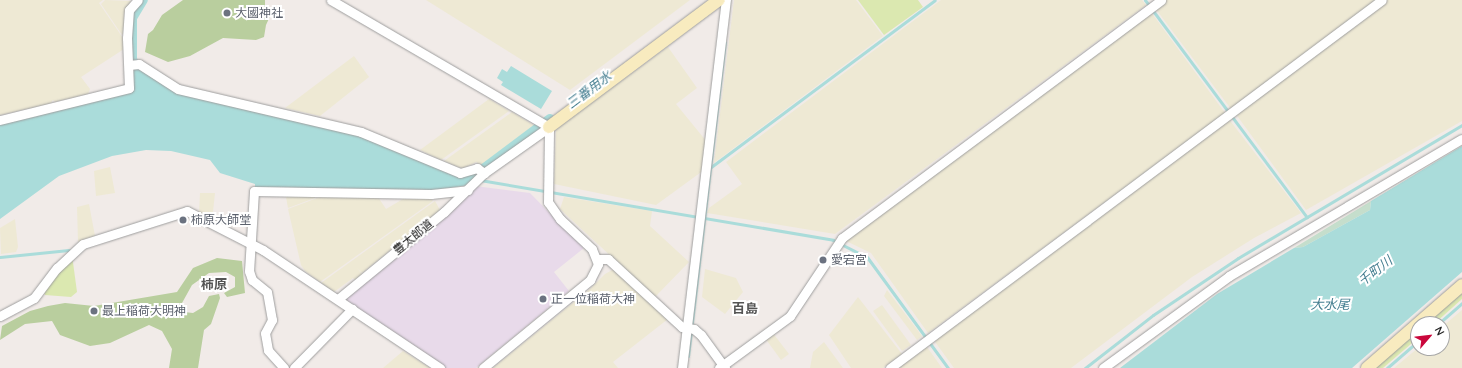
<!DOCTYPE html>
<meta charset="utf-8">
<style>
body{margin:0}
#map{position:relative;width:1462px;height:368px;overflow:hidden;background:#f1ebe8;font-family:Quicksand,"Noto Sans JP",sans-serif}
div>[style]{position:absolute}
.industrial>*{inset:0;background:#e8daea}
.farmland>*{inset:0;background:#eee9d4}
.grass>*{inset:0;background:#dbe8b0}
.forest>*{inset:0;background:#b9ce9e}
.wetland>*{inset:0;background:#c5decc}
.water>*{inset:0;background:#aadcda}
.stream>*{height:3px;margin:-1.5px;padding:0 1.5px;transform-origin:1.5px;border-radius:1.5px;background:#aadcda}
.canal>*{height:10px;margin:-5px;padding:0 5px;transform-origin:5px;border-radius:5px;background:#aadcda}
.roads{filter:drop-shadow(0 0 1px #9e9e9e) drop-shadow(0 0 1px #9e9e9e)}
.street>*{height:9px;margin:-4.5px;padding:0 4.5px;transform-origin:4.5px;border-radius:4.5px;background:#fff}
.secondary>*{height:12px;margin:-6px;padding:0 6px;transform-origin:6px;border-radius:6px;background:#f8ebbf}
.dots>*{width:11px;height:11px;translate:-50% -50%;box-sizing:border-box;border:2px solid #fff;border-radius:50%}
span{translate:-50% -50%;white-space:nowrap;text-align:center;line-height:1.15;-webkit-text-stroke:4px #fff;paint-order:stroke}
.worship-label{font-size:12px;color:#5b616d}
.left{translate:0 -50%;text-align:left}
.street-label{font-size:12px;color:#212121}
.water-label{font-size:13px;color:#437d8f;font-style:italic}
.neighbourhood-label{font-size:13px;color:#545454;font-weight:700}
.north{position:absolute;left:1410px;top:316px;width:40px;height:40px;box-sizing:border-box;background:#fff;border:1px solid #a6a6a6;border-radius:50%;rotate:62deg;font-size:11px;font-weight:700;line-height:16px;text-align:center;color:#212121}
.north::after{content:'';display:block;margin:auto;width:14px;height:18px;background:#ca073c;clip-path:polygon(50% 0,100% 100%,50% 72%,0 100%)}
</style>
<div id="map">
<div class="industrial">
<div style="clip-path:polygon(475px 186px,530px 193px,584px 248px,554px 272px,569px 291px,476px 368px,445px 368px,349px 303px,345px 296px)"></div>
</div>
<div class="farmland">
<div style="clip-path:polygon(0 0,103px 0,99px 3px,123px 38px,124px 49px,81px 77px,90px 89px,88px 94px,55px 102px,53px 100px,50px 104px,0 115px)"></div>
<div style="clip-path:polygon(105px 0,131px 1px,124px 14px,124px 33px,122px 35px,101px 4px)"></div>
<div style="clip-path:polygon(426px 0,690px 0,570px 90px)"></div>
<div style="clip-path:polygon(734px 0,856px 0,883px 36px,714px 163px)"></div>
<div style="clip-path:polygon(941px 0,1142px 0,1146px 5px,835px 234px,707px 213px,709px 208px,742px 184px,726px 162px)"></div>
<div style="clip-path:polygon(1166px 0,1376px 0,1231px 109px,1155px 8px)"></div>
<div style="clip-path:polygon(1387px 0,1462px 0,1462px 121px,1306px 210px,1235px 113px)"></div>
<div style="clip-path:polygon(1151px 12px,1225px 113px,928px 333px,871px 253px,844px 240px)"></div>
<div style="clip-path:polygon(668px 47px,697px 88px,676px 104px,707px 142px,704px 170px,656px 205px,554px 184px,556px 129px)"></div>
<div style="clip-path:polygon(354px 56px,369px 77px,320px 116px,285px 108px)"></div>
<div style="clip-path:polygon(489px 99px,509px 111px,441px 160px,420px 150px)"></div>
<div style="clip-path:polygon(512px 112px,535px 126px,482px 165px,476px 162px,464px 168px,458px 167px,444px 161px)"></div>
<div style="clip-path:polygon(1228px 118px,1301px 213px,1254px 238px,1192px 277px,1071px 368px,954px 368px,933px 339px)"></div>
<div style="clip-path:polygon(110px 167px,115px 193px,96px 196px,94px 171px)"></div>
<div style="clip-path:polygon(200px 193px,215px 193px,212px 221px,199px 214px)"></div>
<div style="clip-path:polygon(291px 195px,315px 196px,315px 198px,288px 208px,286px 197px)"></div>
<div style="clip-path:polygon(325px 195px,378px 197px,386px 209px,403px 199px,430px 198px,433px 201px,320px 282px,305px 271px,301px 265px,288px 209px)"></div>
<div style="clip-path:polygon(564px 197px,652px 211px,650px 226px,689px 262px,655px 297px,560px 209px)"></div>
<div style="clip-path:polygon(435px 201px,440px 210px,362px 273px,357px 268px,362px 274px,355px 280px,353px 278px,334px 292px,321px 283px)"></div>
<div style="clip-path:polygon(89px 204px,95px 236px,78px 242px,77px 207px)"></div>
<div style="clip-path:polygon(15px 219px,18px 247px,16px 252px,1px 254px,0 228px)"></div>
<div style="clip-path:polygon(614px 269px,668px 319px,613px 362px,618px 368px,493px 368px,590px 289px,605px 274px)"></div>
<div style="clip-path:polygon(705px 269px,736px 278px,743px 292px,725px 314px,702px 297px)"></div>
<div style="clip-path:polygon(887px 290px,922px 336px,917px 340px,884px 296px)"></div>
<div style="clip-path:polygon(858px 297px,902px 354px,883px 368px,851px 368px,829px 335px)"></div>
<div style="clip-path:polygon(882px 305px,911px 345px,902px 351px,873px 311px)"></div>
<div style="clip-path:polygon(1462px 310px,1462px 368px,1394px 368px,1418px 348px,1442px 348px,1442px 327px)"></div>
<div style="clip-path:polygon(772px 332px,789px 354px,781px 360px,765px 338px)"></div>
<div style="clip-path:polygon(824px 342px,843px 368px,810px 368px,813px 352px)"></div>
<div style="clip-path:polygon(927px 347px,942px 368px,898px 368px)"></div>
<div style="clip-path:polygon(403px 351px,430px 368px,383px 368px)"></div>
</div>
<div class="grass">
<div style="clip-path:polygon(858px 0,918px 0,923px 7px,884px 35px)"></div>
<div style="clip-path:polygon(72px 255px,77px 292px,71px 297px,45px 295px,44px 292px)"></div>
<div style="clip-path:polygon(1462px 293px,1462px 299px,1434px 324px,1426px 324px)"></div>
<div style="clip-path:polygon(1418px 331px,1418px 338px,1383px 368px,1375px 368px)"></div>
</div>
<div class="forest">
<div style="clip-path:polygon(183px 0,265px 0,265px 9px,272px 12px,266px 25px,264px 37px,256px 40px,223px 38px,190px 56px,168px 62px,145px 52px,148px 34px,153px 30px,162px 15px)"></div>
<div style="clip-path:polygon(217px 258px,242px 261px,245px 293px,227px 297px,224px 293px,235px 287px,235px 277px,226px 272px,209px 273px,192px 285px,182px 303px,184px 312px,193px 313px,203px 307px,209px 296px,219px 294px,220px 298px,211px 324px,204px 330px,198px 368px,169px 368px,172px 349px,162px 331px,149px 325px,110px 343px,90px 346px,60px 335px,52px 321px,25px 324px,0 340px,2px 326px,30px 311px,48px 306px,65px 303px,94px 306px,177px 292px,193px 268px)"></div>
</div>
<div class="wetland">
<div style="clip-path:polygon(1371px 201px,1370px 210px,1303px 247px,1294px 248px)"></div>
</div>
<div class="water">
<div style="clip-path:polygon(511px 66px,552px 91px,541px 109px,501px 85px,503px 82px,497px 78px,502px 69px,507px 72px)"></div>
<div style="clip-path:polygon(138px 68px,181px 94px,358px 135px,461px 176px,476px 172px,480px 174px,469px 185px,431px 191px,255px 187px,255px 184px,220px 173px,210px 160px,171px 151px,146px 150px,112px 156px,59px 176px,0 219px,0 124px,132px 90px,133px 70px)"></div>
<div style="clip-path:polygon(1462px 146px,1462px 272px,1352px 368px,1120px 368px,1217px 294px,1294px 248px,1303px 247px,1370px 210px,1371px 201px)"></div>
</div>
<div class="stream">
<div style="left:1145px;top:0;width:271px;rotate:53.3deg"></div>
<div style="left:711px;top:167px;width:279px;rotate:-36.7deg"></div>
<div style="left:480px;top:180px;width:358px;rotate:9.6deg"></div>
<div style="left:833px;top:240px;width:38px;rotate:27deg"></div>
<div style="left:867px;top:257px;width:137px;rotate:53.9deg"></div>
<div style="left:0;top:257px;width:69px;rotate:-5.8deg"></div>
<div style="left:1438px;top:324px;width:32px;rotate:-41deg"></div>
<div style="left:688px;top:356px;width:316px;rotate:-83.3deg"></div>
<div style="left:1085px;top:368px;width:86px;rotate:-37.9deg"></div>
<div style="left:1153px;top:315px;width:102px;rotate:-33.8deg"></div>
<div style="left:1238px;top:258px;width:261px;rotate:-30.7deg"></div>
<div style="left:1387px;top:368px;width:41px;rotate:-41.1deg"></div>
</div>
<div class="canal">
<div style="left:135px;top:66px;width:8px;rotate:-113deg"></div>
<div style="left:132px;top:59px;width:41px;rotate:-90deg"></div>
<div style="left:132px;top:18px;width:21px;rotate:-59deg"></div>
<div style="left:478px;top:173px;width:90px;rotate:-36.9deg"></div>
</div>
<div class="roads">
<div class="street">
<div style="left:331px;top:0;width:252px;rotate:30.2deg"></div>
<div style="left:129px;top:65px;width:10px;rotate:-6deg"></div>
<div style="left:139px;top:64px;width:46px;rotate:32.7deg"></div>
<div style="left:178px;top:89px;width:188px;rotate:13.2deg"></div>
<div style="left:361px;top:132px;width:107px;rotate:22.5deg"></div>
<div style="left:460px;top:173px;width:18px;rotate:-16deg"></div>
<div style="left:477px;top:168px;width:9px;rotate:36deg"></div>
<div style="left:0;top:120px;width:133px;rotate:-13.9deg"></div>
<div style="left:129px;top:88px;width:50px;rotate:-92.3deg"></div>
<div style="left:127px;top:38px;width:28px;rotate:-86deg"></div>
<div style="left:129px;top:10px;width:13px;rotate:-48deg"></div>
<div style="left:598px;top:259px;width:10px"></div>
<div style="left:608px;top:259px;width:100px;rotate:42.6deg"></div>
<div style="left:682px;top:327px;width:12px;rotate:9deg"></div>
<div style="left:694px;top:329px;width:9px;rotate:41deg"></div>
<div style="left:701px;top:335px;width:41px;rotate:54deg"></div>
<div style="left:338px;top:299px;width:137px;rotate:-39.4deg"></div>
<div style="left:444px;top:212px;width:56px;rotate:-44.3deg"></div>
<div style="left:484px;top:173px;width:80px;rotate:-35.3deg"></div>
<div style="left:0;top:316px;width:38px;rotate:-28deg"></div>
<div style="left:34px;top:298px;width:38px;rotate:-53deg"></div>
<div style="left:57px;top:268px;width:35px;rotate:-43deg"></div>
<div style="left:83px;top:244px;width:109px;rotate:-17.6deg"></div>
<div style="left:187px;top:211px;width:85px;rotate:27.2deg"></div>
<div style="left:263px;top:250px;width:213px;rotate:33.7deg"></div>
<div style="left:284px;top:368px;width:24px;rotate:-132deg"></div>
<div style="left:268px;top:350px;width:17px;rotate:-100deg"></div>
<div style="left:265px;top:333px;width:15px;rotate:-62deg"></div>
<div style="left:272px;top:320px;width:28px;rotate:-100deg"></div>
<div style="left:267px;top:292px;width:19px;rotate:-141deg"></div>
<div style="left:252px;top:280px;width:9px;rotate:-108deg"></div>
<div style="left:249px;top:271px;width:80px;rotate:-86.4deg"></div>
<div style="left:254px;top:191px;width:177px;rotate:1deg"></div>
<div style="left:431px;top:194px;width:37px;rotate:-6deg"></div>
<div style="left:294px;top:368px;width:83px;rotate:-45.5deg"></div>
<div style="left:483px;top:368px;width:139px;rotate:-39.4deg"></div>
<div style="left:590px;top:280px;width:18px;rotate:-63deg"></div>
<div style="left:598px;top:264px;width:16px;rotate:-112deg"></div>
<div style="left:592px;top:249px;width:44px;rotate:-136.8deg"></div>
<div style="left:560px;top:219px;width:21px;rotate:-125deg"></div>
<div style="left:548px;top:202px;width:75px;rotate:-89.2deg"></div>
<div style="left:682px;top:368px;width:371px;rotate:-83.2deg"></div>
<div style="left:719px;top:368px;width:88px;rotate:-36.2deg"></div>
<div style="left:790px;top:316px;width:94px;rotate:-56.3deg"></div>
<div style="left:842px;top:238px;width:398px;rotate:-36.7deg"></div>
<div style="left:890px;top:368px;width:614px;rotate:-36.8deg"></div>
<div style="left:1103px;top:368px;width:156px;rotate:-36.1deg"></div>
<div style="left:1229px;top:276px;width:270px;rotate:-30.5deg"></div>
</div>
<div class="secondary">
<div style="left:549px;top:127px;width:212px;rotate:-36.8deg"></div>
<div style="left:1367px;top:368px;width:126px;rotate:-41.1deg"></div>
</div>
</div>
<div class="dots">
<div style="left:227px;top:13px;background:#6b7280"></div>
<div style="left:183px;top:220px;background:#6b7280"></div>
<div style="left:823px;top:260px;background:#6b7280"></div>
<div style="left:543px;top:299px;background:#6b7280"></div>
<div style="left:94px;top:311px;background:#6b7280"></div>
</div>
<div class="worship-label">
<span class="left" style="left:235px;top:13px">大國神社</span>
<span class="left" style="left:191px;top:220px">柿原大師堂</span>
<span class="left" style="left:831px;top:260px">愛宕宮</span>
<span class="left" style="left:551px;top:299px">正一位稲荷大神</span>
<span class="left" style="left:102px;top:311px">最上稲荷大明神</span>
</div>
<div class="street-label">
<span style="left:413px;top:237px;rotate:-39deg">豊太郎道</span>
</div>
<div class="water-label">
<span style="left:589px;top:90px;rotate:-37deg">三番用水</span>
<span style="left:1375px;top:271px;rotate:-38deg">千町川</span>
<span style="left:1330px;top:304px">大水尾</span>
</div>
<div class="neighbourhood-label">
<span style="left:214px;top:284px">柿原</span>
<span style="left:745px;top:308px">百島</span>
</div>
<div class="north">N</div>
</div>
